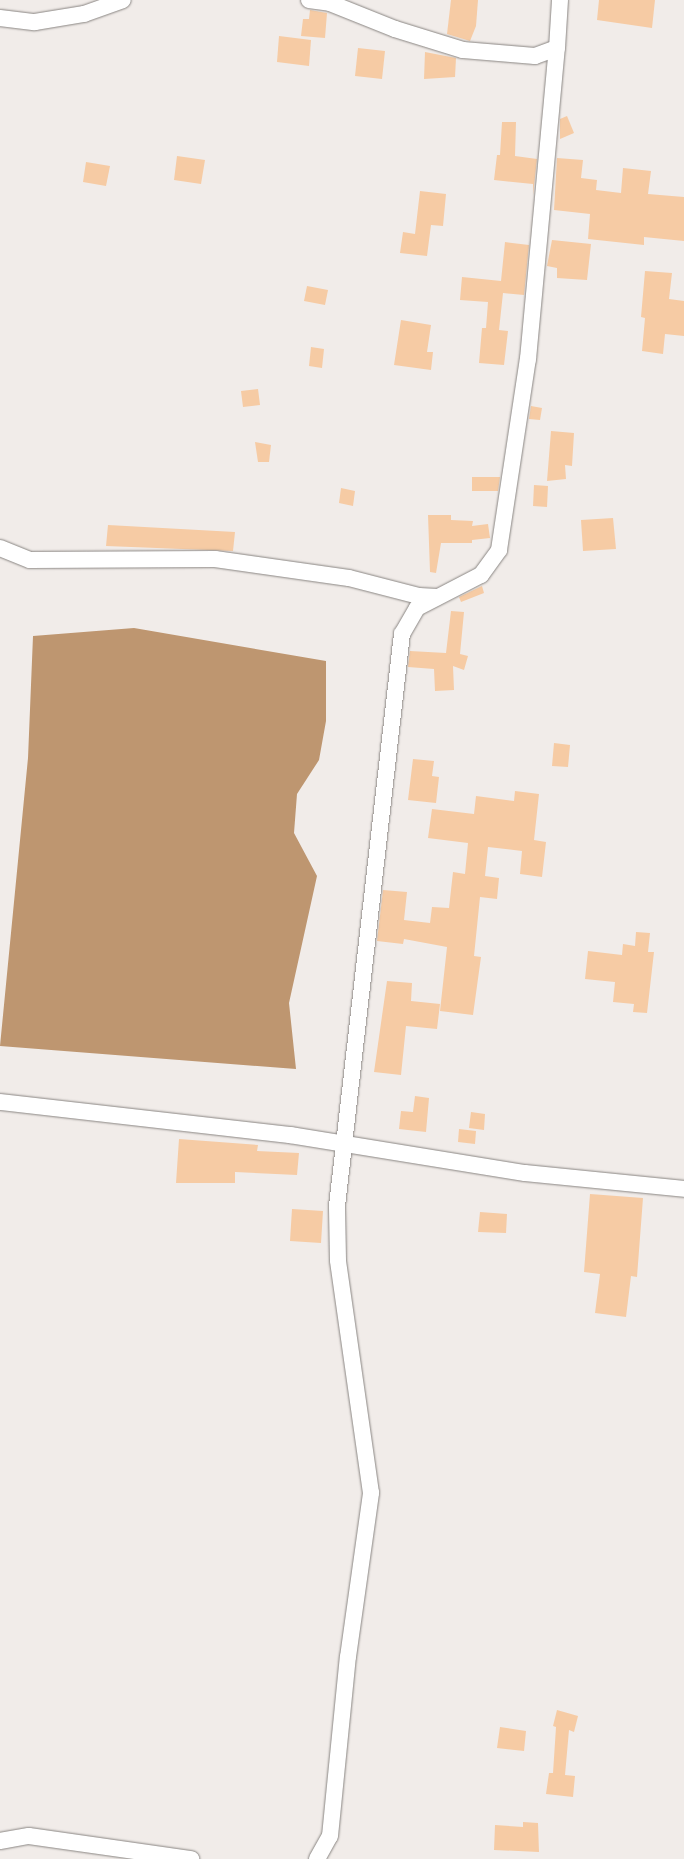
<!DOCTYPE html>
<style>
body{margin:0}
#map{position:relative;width:684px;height:1859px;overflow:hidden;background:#f1ece9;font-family:Roboto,sans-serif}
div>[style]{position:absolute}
.water>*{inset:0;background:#be9670}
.building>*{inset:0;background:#f6cba4}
.roads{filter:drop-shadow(0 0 1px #898582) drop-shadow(0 0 1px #898582)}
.minor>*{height:16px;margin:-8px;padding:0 8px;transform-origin:8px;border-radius:8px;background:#fff}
span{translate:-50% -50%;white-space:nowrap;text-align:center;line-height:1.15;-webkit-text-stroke:4.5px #fefaf6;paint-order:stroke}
</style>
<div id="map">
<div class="water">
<div style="clip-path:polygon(134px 628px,326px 661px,326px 721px,319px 760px,297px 794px,294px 833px,317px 876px,289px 1003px,296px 1069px,0 1046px,28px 758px,33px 636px)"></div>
</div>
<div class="building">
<div style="clip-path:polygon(451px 0,478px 0,476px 26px,470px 41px,447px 34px)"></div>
<div style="clip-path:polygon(599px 0,655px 0,652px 28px,597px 20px)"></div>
<div style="clip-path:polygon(310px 10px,327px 13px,325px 38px,301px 36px,303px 19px,309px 19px)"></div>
<div style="clip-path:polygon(279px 36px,311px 40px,309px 66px,277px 62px)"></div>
<div style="clip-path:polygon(358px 48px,385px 51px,382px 79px,355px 76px)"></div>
<div style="clip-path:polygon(425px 52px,456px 58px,455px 77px,424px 79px)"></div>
<div style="clip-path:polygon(567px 116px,574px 133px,560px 139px,560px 119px)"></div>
<div style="clip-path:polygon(502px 122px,516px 122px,515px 156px,537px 159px,533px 195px,533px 184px,494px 180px,497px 155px,500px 155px)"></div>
<div style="clip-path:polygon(177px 156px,205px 160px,201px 184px,174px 180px)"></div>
<div style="clip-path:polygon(557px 158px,583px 160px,581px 178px,597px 180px,596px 190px,621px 193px,623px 168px,651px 171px,648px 194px,684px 197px,684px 241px,644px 237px,644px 245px,588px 239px,590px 214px,554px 210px)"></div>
<div style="clip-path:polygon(86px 162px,110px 166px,106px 186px,83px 182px)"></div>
<div style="clip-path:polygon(420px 191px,446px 194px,443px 226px,431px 225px,427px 256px,400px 253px,403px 232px,415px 234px)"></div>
<div style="clip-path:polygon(552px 240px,591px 244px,587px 280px,557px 278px,557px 268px,547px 266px)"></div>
<div style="clip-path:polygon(505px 242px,529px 245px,524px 295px,503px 293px,499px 330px,508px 331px,504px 365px,479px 363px,482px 328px,486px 328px,488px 302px,460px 300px,462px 277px,501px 281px)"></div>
<div style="clip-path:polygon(645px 271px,672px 273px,669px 299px,684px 301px,684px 336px,665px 334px,663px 354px,642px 351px,645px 318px,641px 317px)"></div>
<div style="clip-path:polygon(307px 286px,328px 290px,325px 305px,304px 301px)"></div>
<div style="clip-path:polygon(401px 320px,431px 325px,427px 352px,433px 352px,431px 370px,394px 365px)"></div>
<div style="clip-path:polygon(311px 347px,324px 349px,322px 368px,309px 366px)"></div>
<div style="clip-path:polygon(258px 389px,260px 405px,243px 407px,241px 391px)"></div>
<div style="clip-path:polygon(531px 406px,542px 408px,540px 420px,529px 419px)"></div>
<div style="clip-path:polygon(551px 431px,574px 433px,572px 466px,565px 465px,566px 479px,547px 481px)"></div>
<div style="clip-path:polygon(255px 442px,271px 445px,269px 462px,258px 462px)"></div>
<div style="clip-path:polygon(472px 477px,500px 477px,498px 491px,472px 491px)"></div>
<div style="clip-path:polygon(534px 485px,548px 486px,547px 507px,533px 506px)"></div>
<div style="clip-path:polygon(341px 488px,355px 491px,353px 506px,339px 503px)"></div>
<div style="clip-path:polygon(428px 515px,451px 515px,451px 520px,473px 521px,472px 526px,488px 524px,490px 538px,472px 540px,472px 543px,441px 543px,436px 573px,430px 572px)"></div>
<div style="clip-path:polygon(613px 518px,616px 549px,583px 551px,581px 520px)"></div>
<div style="clip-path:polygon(108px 525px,235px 532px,233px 551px,106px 546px)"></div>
<div style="clip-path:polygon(482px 586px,484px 593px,461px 602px,459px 597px)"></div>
<div style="clip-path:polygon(451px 611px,464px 612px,460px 654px,468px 656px,464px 670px,453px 666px,454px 690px,435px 691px,434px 669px,408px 667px,410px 651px,446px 653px)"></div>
<div style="clip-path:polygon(554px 743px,570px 745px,568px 767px,552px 766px)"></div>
<div style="clip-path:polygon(413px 759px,434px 761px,432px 776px,439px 777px,436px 803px,408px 800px)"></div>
<div style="clip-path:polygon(515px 791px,539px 794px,534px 840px,546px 842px,542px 877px,520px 874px,522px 851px,488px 847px,485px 876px,499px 878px,497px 899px,480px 897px,474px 956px,481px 957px,473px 1015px,440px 1011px,447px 947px,404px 939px,403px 944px,377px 941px,383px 890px,407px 892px,404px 920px,430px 923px,432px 907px,449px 908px,453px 872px,465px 874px,468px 843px,428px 838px,432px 809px,474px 814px,476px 796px,514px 801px)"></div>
<div style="clip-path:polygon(636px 932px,650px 933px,648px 952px,654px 952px,647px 1013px,633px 1012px,634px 1004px,613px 1002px,615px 982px,585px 979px,588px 951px,622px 955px,623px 944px,635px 946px)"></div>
<div style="clip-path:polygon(387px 981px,412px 983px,411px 1001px,440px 1004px,437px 1029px,406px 1026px,401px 1075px,374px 1072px)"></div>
<div style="clip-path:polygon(415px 1096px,429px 1098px,426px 1132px,399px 1129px,401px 1111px,413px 1112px)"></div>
<div style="clip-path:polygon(471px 1112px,485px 1114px,484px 1130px,469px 1128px)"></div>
<div style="clip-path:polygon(459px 1129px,476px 1131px,475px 1144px,458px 1142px)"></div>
<div style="clip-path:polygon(179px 1139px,258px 1145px,257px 1151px,299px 1153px,297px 1175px,235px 1172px,235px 1183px,176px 1183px)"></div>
<div style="clip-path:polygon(590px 1194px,643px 1198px,637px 1277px,631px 1276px,626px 1317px,595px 1313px,600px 1274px,584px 1272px)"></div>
<div style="clip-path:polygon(292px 1209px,323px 1211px,321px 1243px,290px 1241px)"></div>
<div style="clip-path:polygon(480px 1212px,507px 1214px,506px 1233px,478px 1232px)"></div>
<div style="clip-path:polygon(557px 1710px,578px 1716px,574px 1732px,569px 1730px,565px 1775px,575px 1776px,573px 1797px,546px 1794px,549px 1773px,553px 1773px,556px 1727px,553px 1726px)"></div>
<div style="clip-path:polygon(500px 1727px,526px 1731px,524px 1751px,497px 1748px)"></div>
<div style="clip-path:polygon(523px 1822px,538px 1823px,539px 1852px,494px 1850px,495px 1825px,523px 1827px)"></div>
</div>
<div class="roads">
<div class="minor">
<div style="left:309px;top:0;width:21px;rotate:8deg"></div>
<div style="left:330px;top:3px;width:70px;rotate:21.8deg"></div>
<div style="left:395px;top:29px;width:71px;rotate:17.2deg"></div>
<div style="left:463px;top:50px;width:72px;rotate:4.8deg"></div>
<div style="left:535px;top:56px;width:23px;rotate:-20deg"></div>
<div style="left:557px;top:48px;width:48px;rotate:-86.4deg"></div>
<div style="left:0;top:18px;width:35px;rotate:7deg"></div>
<div style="left:35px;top:22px;width:50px;rotate:-9.3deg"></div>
<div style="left:84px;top:14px;width:41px;rotate:-19.7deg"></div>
<div style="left:0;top:548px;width:32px;rotate:22deg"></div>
<div style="left:30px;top:560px;width:185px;rotate:-0.3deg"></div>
<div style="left:215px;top:559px;width:135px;rotate:8.1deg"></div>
<div style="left:349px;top:578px;width:72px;rotate:14.4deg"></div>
<div style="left:419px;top:596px;width:18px;rotate:3deg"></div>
<div style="left:0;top:1102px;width:292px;rotate:6.5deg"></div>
<div style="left:290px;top:1135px;width:238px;rotate:9.2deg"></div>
<div style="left:525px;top:1173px;width:160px;rotate:5.7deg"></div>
<div style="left:0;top:1841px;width:29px;rotate:-10deg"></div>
<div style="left:29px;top:1836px;width:164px;rotate:8.1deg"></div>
<div style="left:317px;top:1859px;width:26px;rotate:-61deg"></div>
<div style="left:330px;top:1836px;width:180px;rotate:-84.3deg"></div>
<div style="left:348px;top:1657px;width:166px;rotate:-82deg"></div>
<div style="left:371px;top:1493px;width:235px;rotate:-98.1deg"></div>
<div style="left:338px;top:1260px;width:54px;rotate:-91.1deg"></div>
<div style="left:337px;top:1206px;width:576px;rotate:-83.52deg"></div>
<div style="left:402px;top:634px;width:30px;rotate:-60deg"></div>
<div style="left:417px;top:608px;width:72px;rotate:-27.3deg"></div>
<div style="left:481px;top:575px;width:31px;rotate:-54deg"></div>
<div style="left:499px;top:550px;width:193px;rotate:-81.4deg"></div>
<div style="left:528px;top:359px;width:312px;rotate:-84.7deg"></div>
</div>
</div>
</div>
